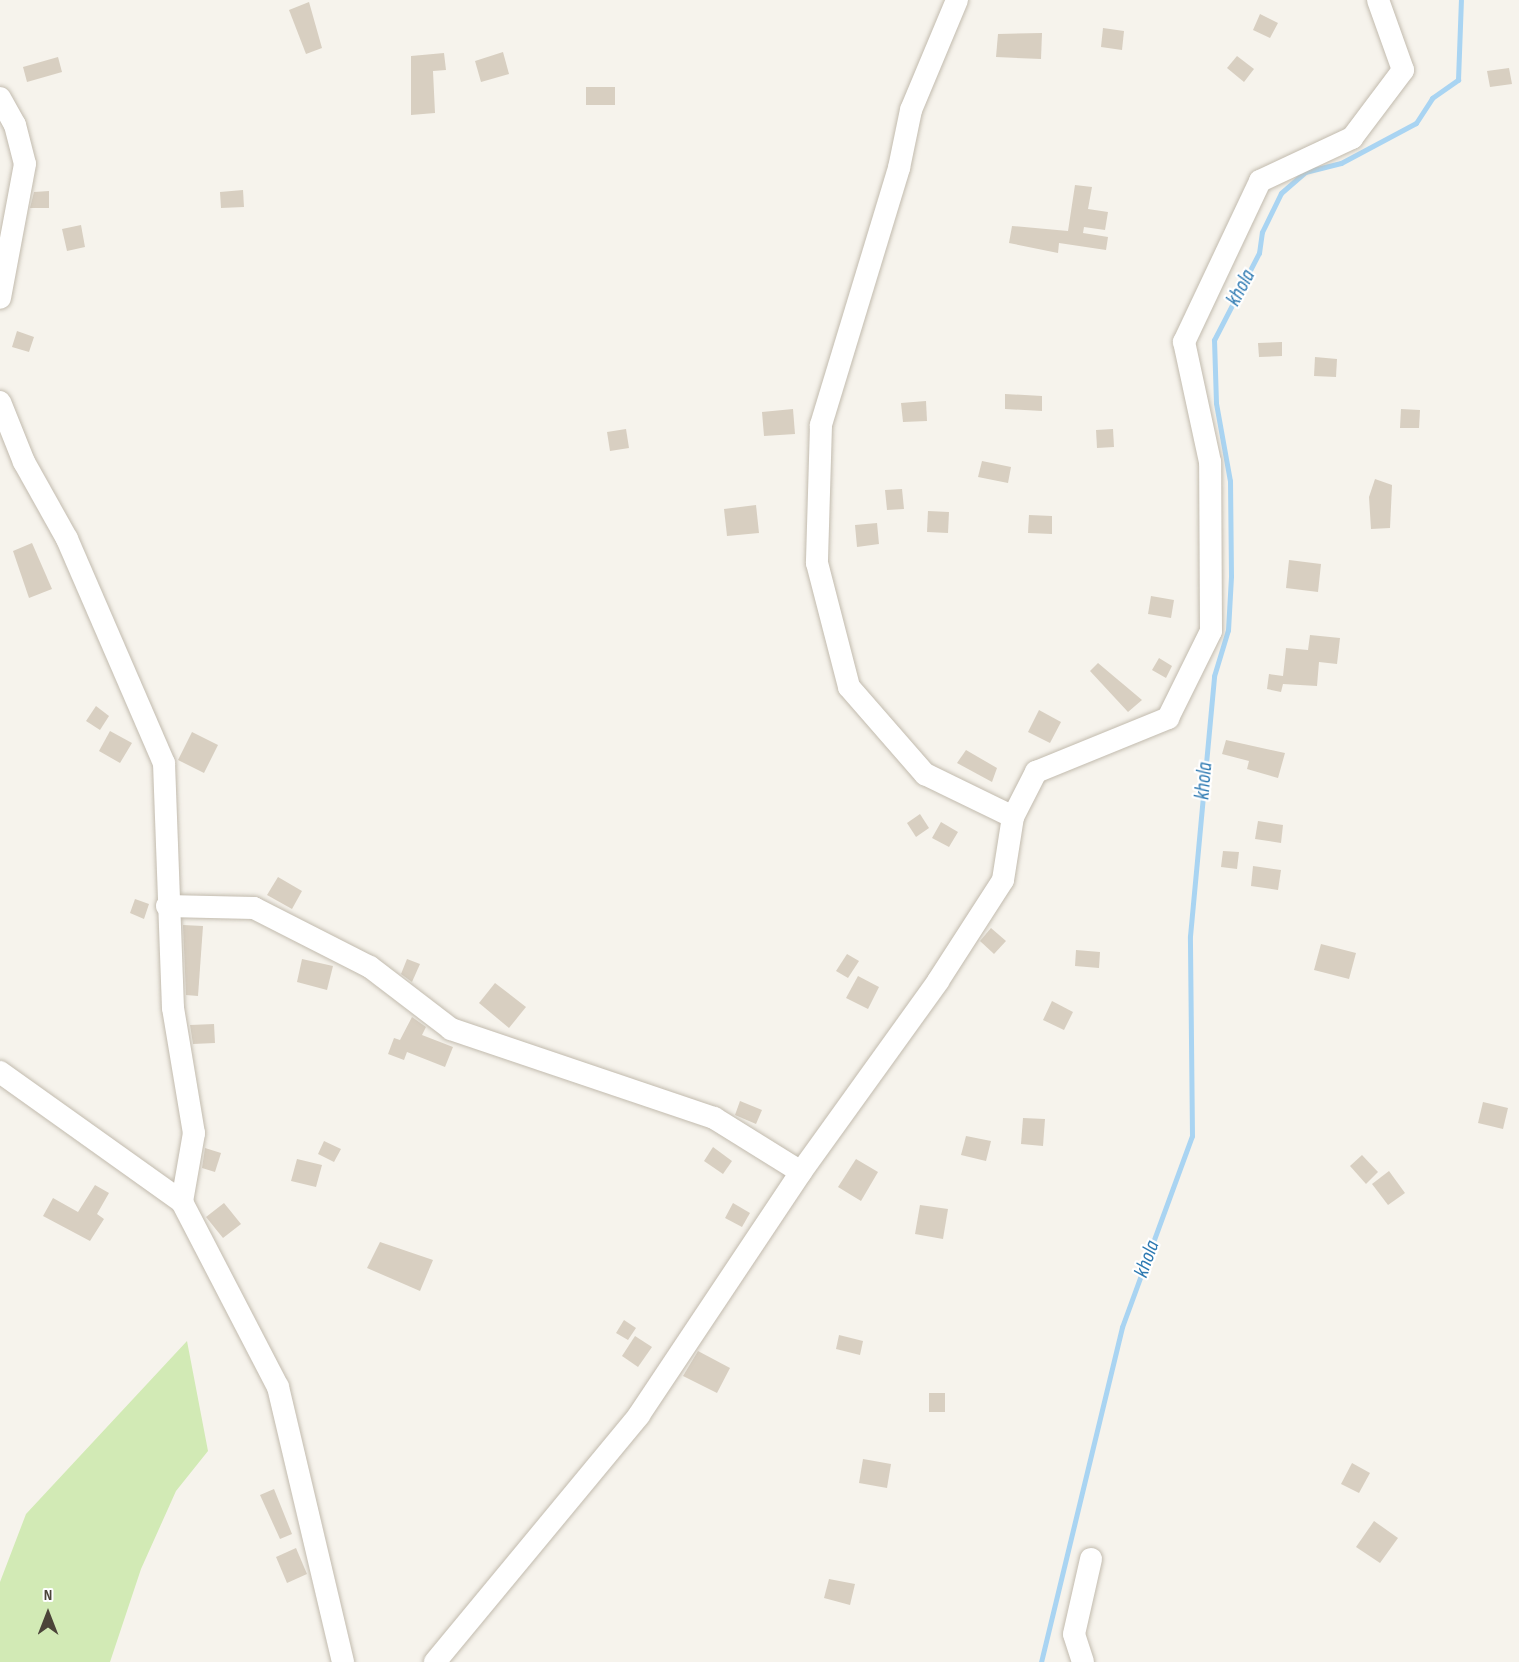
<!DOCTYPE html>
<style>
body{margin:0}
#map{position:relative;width:1519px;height:1662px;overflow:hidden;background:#f6f3ec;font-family:"Sofia Sans Condensed",sans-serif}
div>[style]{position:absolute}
.green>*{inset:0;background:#d2eab5}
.stream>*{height:5px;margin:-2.5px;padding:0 2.5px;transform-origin:2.5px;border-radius:2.5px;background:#a9d4f2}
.building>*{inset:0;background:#d8cfc1}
.roads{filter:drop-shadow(0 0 2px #c2bbae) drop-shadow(0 0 2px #c2bbae)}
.minor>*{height:22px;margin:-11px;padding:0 11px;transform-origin:11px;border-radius:11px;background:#fff}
span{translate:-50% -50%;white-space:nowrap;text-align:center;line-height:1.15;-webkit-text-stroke:4.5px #fff;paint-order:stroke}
.water-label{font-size:21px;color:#2e7ab2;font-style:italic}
.north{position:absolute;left:18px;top:1584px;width:60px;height:60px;-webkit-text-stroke:4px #fff;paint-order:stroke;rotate:0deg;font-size:16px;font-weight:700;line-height:24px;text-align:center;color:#4b4439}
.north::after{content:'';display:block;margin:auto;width:21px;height:27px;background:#4b4439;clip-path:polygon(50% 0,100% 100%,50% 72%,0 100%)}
</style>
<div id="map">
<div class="green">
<div style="clip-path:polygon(187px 1341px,208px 1451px,176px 1491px,141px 1569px,110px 1662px,0 1662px,0 1582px,26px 1514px)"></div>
</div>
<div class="stream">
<div style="left:1041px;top:1662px;width:345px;rotate:-76.4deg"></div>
<div style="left:1122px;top:1327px;width:203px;rotate:-69.9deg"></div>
<div style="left:1192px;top:1136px;width:200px;rotate:-90.6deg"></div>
<div style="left:1190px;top:936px;width:261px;rotate:-84.7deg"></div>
<div style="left:1214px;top:676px;width:48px;rotate:-73.1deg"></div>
<div style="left:1228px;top:630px;width:54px;rotate:-86.8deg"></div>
<div style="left:1231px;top:576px;width:95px;rotate:-90.6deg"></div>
<div style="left:1230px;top:481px;width:79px;rotate:-100.2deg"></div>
<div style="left:1216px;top:403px;width:63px;rotate:-91.8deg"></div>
<div style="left:1214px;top:340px;width:98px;rotate:-62.7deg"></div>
<div style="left:1259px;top:253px;width:21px;rotate:-82deg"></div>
<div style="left:1262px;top:232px;width:43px;rotate:-64deg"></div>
<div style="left:1281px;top:193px;width:32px;rotate:-41deg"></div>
<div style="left:1305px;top:172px;width:37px;rotate:-14deg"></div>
<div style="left:1341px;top:163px;width:85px;rotate:-28.1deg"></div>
<div style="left:1416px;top:123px;width:30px;rotate:-57deg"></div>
<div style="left:1432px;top:98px;width:32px;rotate:-35deg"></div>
<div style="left:1458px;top:80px;width:80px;rotate:-87.9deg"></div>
</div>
<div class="building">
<div style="clip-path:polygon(309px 2px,322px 48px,306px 54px,289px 10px)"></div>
<div style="clip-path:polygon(1260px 14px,1278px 23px,1270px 38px,1253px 30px)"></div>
<div style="clip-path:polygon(1103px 28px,1124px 31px,1122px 50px,1101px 47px)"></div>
<div style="clip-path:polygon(1042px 33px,1041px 59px,996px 57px,998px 34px)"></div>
<div style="clip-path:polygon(503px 52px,509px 74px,481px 82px,475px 61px)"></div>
<div style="clip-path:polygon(444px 53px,446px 70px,433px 71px,435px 113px,411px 115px,411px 56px)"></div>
<div style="clip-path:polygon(1237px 56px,1254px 69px,1244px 82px,1227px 68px)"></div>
<div style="clip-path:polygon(58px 57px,62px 72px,27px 82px,23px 67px)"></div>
<div style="clip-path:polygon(1509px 68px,1512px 84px,1490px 87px,1487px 71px)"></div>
<div style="clip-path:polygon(586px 87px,615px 87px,615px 105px,586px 105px)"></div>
<div style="clip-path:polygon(1075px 185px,1092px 187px,1088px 209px,1108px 212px,1105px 230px,1084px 227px,1083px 233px,1108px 237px,1106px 250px,1059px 243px,1058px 253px,1009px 243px,1012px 226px,1068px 231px)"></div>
<div style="clip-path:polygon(243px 190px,244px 207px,221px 208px,220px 192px)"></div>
<div style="clip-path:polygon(49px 191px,49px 208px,30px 208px,34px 192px)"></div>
<div style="clip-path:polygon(81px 225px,85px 247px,67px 251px,62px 229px)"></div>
<div style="clip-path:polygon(17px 331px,34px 337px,29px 352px,12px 347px)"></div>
<div style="clip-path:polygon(1282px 342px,1282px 356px,1259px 357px,1258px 343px)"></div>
<div style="clip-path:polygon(1315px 357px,1337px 359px,1336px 377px,1314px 376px)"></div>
<div style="clip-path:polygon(1005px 394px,1042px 396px,1042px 411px,1005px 409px)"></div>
<div style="clip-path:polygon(926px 401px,927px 421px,903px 422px,901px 403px)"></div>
<div style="clip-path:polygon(793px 409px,795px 434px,764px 436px,762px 412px)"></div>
<div style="clip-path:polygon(1401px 409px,1420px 410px,1419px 428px,1400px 428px)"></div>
<div style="clip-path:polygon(626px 429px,629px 448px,610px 451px,607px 432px)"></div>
<div style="clip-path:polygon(1113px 429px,1114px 447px,1097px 448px,1096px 430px)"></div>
<div style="clip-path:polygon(982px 461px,1011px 467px,1008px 483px,978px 477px)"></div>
<div style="clip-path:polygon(1375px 479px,1392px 485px,1390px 528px,1371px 529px,1369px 497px)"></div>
<div style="clip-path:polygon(902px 489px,904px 509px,887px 510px,885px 490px)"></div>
<div style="clip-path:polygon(756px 505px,759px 533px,727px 536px,724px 509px)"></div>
<div style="clip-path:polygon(928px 511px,949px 512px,948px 533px,927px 532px)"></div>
<div style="clip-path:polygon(1029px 515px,1052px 516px,1052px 534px,1028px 533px)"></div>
<div style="clip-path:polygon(877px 523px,879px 544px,857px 547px,855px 525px)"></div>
<div style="clip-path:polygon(32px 543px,52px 589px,29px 598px,13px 551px)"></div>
<div style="clip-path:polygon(1289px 560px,1321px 564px,1318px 592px,1286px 588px)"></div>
<div style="clip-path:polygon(1151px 596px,1174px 600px,1171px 618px,1148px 614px)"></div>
<div style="clip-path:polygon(1310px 635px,1340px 638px,1337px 664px,1319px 662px,1317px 686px,1283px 684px,1281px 692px,1267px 689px,1269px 674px,1283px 676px,1286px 648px,1308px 650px)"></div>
<div style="clip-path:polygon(1159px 658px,1172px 666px,1166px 678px,1152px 670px)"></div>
<div style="clip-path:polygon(1098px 663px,1142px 700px,1128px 712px,1090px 671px)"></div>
<div style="clip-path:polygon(96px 706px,109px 716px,100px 730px,86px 721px)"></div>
<div style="clip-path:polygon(1039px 710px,1061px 722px,1050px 743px,1028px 732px)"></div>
<div style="clip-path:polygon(110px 731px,132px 743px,120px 763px,99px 751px)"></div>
<div style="clip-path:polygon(192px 732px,218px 745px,204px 773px,178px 760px)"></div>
<div style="clip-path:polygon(1226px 740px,1285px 753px,1278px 778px,1247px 769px,1249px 761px,1222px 754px)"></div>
<div style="clip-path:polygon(966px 750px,997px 768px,992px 782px,957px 763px)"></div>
<div style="clip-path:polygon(920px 814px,929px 828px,916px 837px,907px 823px)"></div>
<div style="clip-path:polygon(1258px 821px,1283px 825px,1281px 843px,1255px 839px)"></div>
<div style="clip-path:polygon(941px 822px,958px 832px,949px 847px,932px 838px)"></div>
<div style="clip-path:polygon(1223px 851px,1239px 852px,1237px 869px,1221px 867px)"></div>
<div style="clip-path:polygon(1253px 866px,1281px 870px,1278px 890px,1251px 886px)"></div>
<div style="clip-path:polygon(278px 877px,302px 891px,292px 909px,267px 895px)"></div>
<div style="clip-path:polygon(135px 899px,149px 904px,144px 919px,130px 913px)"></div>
<div style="clip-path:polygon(183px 925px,203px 926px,198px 996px,186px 995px)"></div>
<div style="clip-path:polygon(991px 928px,1006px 941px,994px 954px,980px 941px)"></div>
<div style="clip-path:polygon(1321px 944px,1356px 953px,1349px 979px,1314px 970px)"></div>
<div style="clip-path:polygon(1076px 950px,1100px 952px,1099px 968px,1075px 966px)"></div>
<div style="clip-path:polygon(847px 954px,859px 961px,848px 978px,836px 971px)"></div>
<div style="clip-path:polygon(302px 959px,333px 966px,327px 990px,297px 982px)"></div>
<div style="clip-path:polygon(407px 959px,420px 964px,412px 982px,401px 974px)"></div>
<div style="clip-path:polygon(858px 976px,879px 987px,868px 1009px,846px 998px)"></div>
<div style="clip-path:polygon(495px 983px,526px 1007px,509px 1028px,479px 1003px)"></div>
<div style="clip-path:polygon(1052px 1001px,1073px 1012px,1064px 1030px,1043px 1020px)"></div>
<div style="clip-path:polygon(412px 1017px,426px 1027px,422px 1035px,453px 1047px,445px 1067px,407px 1052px,404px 1060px,388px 1054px,394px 1038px,400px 1040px)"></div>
<div style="clip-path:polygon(214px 1024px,215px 1043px,193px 1044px,190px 1025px)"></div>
<div style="clip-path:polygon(740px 1101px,762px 1110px,756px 1124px,735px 1115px)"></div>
<div style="clip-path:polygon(1483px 1102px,1508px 1108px,1503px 1129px,1478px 1123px)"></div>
<div style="clip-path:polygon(1023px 1118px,1045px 1119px,1043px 1146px,1021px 1144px)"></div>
<div style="clip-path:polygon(966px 1136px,991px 1141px,986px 1161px,961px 1155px)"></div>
<div style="clip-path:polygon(324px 1141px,341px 1149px,334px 1162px,318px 1154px)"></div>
<div style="clip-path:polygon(713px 1147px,732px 1161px,723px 1174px,704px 1161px)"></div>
<div style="clip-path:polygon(205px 1148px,221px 1153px,215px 1172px,202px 1168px)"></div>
<div style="clip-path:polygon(1362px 1155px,1378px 1172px,1366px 1184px,1350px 1166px)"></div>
<div style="clip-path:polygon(297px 1159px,322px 1165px,316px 1187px,291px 1181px)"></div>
<div style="clip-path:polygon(856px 1159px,878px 1172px,861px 1201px,838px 1187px)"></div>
<div style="clip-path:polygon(1389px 1171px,1405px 1193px,1388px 1205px,1372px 1184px)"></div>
<div style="clip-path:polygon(95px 1185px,109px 1193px,97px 1214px,104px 1219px,90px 1241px,43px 1216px,53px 1198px,78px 1212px)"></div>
<div style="clip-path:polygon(224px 1203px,241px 1224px,223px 1238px,206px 1217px)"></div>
<div style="clip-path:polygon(733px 1203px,750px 1213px,742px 1227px,725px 1218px)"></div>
<div style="clip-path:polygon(920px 1205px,948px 1209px,943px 1239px,915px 1234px)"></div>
<div style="clip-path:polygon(380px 1242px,433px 1260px,420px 1291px,367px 1268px)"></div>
<div style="clip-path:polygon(624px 1320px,636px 1328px,628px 1340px,616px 1333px)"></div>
<div style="clip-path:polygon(839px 1335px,863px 1341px,860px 1355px,836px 1349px)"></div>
<div style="clip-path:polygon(635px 1336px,652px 1347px,638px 1367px,622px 1356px)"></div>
<div style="clip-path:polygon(698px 1351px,730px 1368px,717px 1393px,683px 1376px)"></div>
<div style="clip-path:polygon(929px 1393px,945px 1393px,945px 1412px,929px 1412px)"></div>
<div style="clip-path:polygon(863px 1459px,891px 1464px,887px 1488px,859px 1483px)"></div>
<div style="clip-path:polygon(1352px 1463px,1370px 1473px,1359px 1493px,1341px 1484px)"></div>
<div style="clip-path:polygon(274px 1489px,292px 1534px,280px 1539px,260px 1495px)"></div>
<div style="clip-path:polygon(1374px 1521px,1398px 1538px,1380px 1563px,1356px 1547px)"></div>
<div style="clip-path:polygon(296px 1548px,307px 1574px,287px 1583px,276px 1557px)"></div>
<div style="clip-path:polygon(829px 1579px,855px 1584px,850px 1605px,824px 1598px)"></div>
</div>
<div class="roads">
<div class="minor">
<div style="left:957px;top:0;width:119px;rotate:112.7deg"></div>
<div style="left:911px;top:110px;width:59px;rotate:101.7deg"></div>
<div style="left:899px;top:168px;width:269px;rotate:106.9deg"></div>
<div style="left:821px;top:425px;width:138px;rotate:91.7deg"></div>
<div style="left:817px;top:563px;width:128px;rotate:75.5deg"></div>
<div style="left:849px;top:687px;width:116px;rotate:48.9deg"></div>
<div style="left:925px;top:774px;width:98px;rotate:26deg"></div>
<div style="left:0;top:98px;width:31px;rotate:61deg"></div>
<div style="left:15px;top:125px;width:40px;rotate:75.6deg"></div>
<div style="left:25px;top:164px;width:136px;rotate:100.6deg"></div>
<div style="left:0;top:402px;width:65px;rotate:68.2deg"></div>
<div style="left:24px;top:462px;width:88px;rotate:60.8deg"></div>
<div style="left:67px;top:539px;width:244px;rotate:66.6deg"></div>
<div style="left:164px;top:763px;width:245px;rotate:87.9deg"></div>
<div style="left:173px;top:1008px;width:127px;rotate:80.5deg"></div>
<div style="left:194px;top:1133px;width:70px;rotate:99.9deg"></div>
<div style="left:167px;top:906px;width:87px;rotate:1.3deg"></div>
<div style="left:254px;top:908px;width:130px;rotate:27deg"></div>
<div style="left:370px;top:967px;width:102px;rotate:37.4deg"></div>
<div style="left:451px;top:1029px;width:278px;rotate:18.7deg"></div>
<div style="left:714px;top:1118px;width:102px;rotate:31.8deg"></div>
<div style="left:0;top:1072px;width:224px;rotate:35.5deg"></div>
<div style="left:182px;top:1202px;width:208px;rotate:62.6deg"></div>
<div style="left:278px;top:1387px;width:283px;rotate:76.7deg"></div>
<div style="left:435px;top:1662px;width:320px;rotate:-50.4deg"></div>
<div style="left:639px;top:1415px;width:292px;rotate:-56.3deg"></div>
<div style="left:801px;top:1172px;width:235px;rotate:-54.3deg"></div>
<div style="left:938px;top:981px;width:120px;rotate:-57.2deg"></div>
<div style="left:1003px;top:880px;width:64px;rotate:-81deg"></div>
<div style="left:1013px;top:817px;width:51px;rotate:-62.9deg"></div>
<div style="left:1036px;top:772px;width:143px;rotate:-22.2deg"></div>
<div style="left:1168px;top:718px;width:97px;rotate:-63.7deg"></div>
<div style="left:1211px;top:631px;width:169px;rotate:-90.3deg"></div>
<div style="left:1210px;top:462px;width:123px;rotate:-102.2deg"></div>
<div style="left:1184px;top:342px;width:178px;rotate:-64.7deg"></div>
<div style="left:1260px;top:181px;width:102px;rotate:-25.1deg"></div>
<div style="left:1352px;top:138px;width:85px;rotate:-53.1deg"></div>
<div style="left:1403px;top:70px;width:74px;rotate:-109.7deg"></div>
<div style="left:1083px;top:1662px;width:29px;rotate:-108deg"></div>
<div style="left:1074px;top:1634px;width:77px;rotate:-77.2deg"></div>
</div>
</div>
<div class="water-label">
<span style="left:1241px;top:288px;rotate:-62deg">khola</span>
<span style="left:1204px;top:781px;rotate:-85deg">khola</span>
<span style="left:1147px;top:1259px;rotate:-70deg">khola</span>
</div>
<div class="north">N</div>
</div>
